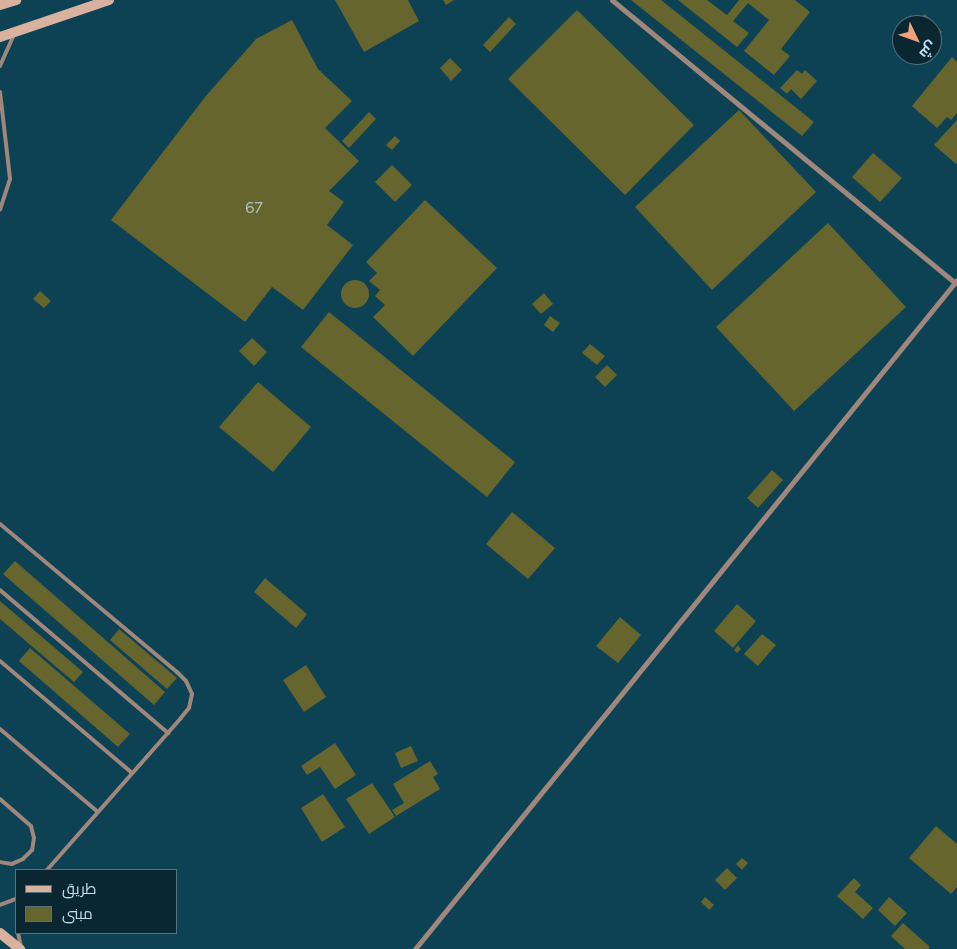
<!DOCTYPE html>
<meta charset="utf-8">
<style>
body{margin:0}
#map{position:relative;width:957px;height:949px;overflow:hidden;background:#0d4154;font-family:Figtree,Cairo,sans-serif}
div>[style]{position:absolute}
.building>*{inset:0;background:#66652d}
.round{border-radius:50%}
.lane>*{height:4px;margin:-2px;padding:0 2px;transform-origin:2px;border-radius:2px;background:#a0877b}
.street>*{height:5px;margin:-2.5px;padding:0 2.5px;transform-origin:2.5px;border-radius:2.5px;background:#a0877b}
.secondary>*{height:10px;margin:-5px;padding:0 5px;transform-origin:5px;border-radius:5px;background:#d9b29f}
span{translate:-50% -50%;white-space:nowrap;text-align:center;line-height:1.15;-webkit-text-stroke:5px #0a2631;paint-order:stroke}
.number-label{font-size:16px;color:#abc2bf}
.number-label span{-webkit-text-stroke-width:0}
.legend{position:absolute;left:15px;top:869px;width:162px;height:65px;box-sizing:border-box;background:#0a2631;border:1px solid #54717d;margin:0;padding:6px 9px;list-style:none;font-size:15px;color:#c2e1f0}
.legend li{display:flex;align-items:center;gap:10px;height:25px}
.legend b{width:25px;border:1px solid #54717d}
.north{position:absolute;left:892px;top:15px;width:50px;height:50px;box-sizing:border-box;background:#0a2631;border:1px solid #54717d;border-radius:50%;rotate:132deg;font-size:14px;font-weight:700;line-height:20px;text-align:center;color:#c2e1f0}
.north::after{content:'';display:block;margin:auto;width:18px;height:22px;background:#f0a27a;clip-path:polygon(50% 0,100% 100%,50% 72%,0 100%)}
</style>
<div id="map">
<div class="building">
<div style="clip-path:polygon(335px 0,408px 0,419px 21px,364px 52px)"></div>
<div style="clip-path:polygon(443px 0,454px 0,446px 5px)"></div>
<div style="clip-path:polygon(631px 0,661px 0,814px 122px,802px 136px)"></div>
<div style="clip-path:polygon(678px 0,707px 0,727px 15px,739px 0,795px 0,810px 12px,781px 49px,790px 56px,774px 75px,744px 51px,769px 20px,748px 3px,733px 21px,749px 33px,737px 47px)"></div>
<div style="clip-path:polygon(577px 10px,694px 125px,625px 195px,508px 79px)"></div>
<div style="clip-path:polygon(925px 14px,942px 32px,932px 41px,932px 25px,913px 25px)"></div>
<div style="clip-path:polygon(509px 17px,516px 24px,490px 52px,483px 45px)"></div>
<div style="clip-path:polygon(292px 20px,318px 69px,352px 101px,325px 128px,359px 161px,329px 191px,344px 202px,327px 225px,353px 245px,303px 310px,272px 287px,245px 322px,111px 220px,205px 97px,256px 39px)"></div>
<div style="clip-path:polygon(952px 57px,957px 62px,957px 113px,951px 120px,947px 117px,937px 128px,912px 106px)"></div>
<div style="clip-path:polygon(450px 58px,462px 70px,451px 81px,440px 68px)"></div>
<div style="clip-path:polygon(797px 70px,802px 74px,805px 70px,817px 81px,801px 99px,791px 89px,787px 94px,780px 88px)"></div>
<div style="clip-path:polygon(739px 110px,816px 192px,712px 290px,635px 207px)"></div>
<div style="clip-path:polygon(369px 112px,376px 119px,349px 148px,342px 141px)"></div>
<div style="clip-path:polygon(957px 120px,957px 163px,956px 164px,934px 145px)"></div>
<div style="clip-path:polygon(395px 136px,400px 141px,392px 150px,386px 145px)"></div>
<div style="clip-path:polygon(873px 153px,902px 178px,880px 202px,852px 177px)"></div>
<div style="clip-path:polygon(392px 165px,412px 185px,395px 202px,375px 182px)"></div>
<div style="clip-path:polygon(425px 200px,497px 268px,413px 356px,373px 317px,385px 305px,375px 296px,380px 290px,369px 281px,377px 273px,366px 262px)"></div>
<div style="clip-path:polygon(828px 223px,906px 307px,794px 411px,716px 327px)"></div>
<div class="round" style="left:341px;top:280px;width:28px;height:28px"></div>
<div style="clip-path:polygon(40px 291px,51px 301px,44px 308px,33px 299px)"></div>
<div style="clip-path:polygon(544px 293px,553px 304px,541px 314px,532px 304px)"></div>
<div style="clip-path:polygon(329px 312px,515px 462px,487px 497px,301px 347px)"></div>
<div style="clip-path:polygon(550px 316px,560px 323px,553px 332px,544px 325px)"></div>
<div style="clip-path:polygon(252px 338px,267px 352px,254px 366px,239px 351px)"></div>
<div style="clip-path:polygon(590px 344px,605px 356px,597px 365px,582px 353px)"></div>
<div style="clip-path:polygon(607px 365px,617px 375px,605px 387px,595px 377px)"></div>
<div style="clip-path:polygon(258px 382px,311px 427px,273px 472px,219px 427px)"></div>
<div style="clip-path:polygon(772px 470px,783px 480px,758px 508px,747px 498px)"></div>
<div style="clip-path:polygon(512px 512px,555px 548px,528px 579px,486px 544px)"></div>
<div style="clip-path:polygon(15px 561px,165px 692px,154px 705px,3px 574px)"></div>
<div style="clip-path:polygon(265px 578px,307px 614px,296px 628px,254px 592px)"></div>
<div style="clip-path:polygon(0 601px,83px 672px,74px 682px,0 619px)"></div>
<div style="clip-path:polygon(737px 604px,756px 621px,733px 648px,714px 631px)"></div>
<div style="clip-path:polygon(620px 617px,641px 635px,618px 663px,596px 646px)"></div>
<div style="clip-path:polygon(119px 629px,177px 678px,167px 689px,110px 640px)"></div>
<div style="clip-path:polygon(762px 634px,776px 645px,758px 666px,744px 654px)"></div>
<div style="clip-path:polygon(738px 645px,741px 649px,737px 653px,734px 650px)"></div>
<div style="clip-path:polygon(30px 648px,130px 734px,118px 747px,19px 661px)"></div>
<div style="clip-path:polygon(306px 665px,326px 697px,304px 712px,283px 680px)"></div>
<div style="clip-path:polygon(335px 743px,356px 775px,335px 789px,320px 767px,307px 775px,301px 766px)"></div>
<div style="clip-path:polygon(411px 746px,418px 761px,401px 768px,395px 753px)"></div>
<div style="clip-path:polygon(430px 761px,438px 774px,433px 777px,440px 789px,396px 816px,392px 810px,404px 803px,393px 784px)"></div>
<div style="clip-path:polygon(372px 783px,395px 817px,369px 834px,346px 799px)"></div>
<div style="clip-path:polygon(323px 794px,345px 827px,322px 842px,301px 808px)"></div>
<div style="clip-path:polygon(936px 826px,957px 844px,957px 887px,951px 894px,909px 858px)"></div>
<div style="clip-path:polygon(742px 858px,748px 863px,742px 870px,736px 864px)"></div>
<div style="clip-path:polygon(727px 868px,737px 878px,725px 890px,715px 880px)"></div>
<div style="clip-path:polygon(854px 878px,861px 885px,855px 892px,873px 908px,863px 919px,837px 896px)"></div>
<div style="clip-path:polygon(705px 897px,714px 905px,709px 910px,701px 902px)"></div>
<div style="clip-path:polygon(889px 897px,907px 913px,895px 926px,878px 910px)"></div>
<div style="clip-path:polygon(903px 923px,930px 947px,928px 949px,905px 949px,891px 936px)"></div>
</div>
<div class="lane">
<div style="left:0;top:66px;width:35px;rotate:-66deg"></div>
<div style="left:0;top:92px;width:88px;rotate:83.4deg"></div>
<div style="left:10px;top:179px;width:32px;rotate:108deg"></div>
<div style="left:0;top:524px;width:231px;rotate:39.9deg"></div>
<div style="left:177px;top:672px;width:13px;rotate:45deg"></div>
<div style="left:186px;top:681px;width:14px;rotate:65deg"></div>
<div style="left:192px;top:694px;width:14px;rotate:102deg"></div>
<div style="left:189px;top:708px;width:13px;rotate:129deg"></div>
<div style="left:181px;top:718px;width:203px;rotate:131.4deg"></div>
<div style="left:0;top:590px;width:221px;rotate:40.4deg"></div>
<div style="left:0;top:661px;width:173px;rotate:40.3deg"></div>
<div style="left:0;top:729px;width:128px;rotate:40.3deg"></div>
<div style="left:0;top:799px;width:41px;rotate:41.1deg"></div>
<div style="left:31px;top:826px;width:12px;rotate:76deg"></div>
<div style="left:34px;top:838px;width:12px;rotate:99deg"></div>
<div style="left:32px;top:850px;width:13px;rotate:135deg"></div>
<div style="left:23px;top:859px;width:12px;rotate:156deg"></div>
<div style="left:12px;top:864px;width:12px;rotate:-171deg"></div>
<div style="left:0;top:905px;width:17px;rotate:-21deg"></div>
<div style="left:18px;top:933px;width:14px;rotate:78deg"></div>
</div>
<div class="street">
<div style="left:612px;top:0;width:445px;rotate:39.5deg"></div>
<div style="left:415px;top:949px;width:861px;rotate:-50.99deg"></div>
</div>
<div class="secondary">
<div style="left:0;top:5px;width:17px;rotate:-17deg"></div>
<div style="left:0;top:37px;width:115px;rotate:-18.7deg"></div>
<div style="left:0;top:933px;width:26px;rotate:39deg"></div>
</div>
<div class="number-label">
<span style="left:254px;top:208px">67</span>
</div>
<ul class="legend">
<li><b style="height:6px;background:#d9b29f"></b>طريق</li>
<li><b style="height:14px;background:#66652d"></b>مبنى</li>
</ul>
<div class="north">ش</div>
</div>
